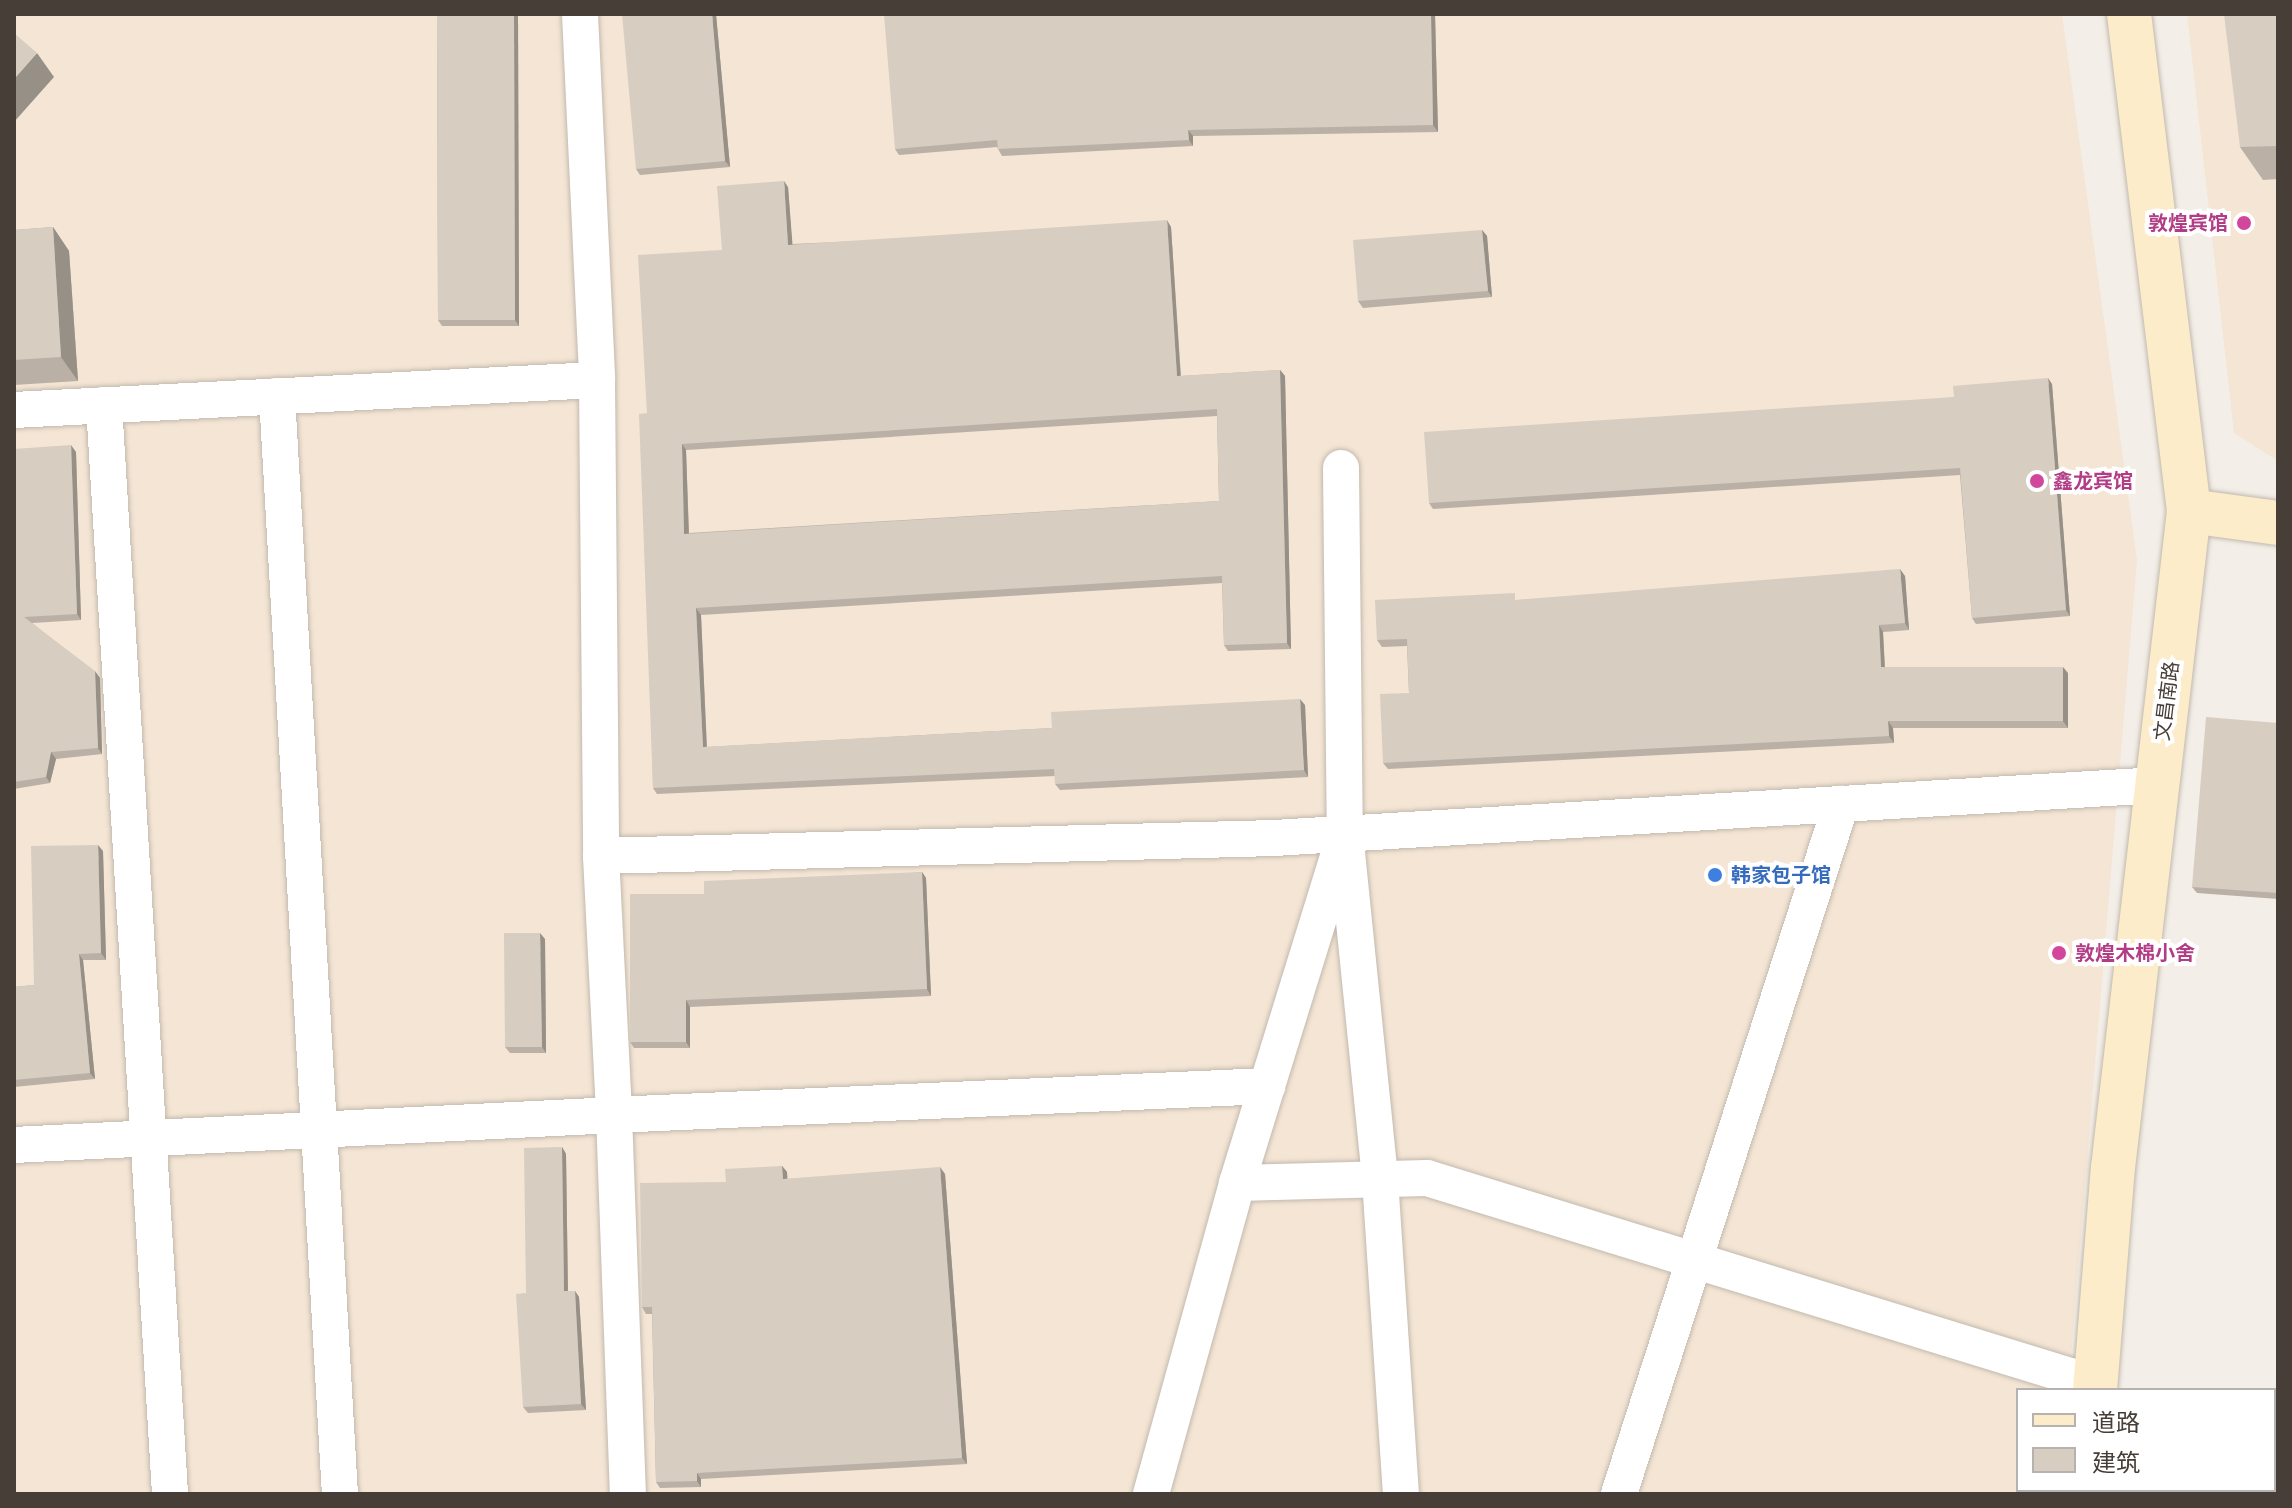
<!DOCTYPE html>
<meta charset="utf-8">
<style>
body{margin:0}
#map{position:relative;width:2292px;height:1508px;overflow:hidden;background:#f3efe8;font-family:Figtree,"Noto Sans SC",sans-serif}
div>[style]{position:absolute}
.commercial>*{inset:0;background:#f4e5d4}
.roads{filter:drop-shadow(0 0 2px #c2b9ae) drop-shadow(0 0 2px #c2b9ae)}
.street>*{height:36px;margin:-18px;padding:0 18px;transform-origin:18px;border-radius:18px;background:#fff}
.secondary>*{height:44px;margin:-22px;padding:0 22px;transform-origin:22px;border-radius:22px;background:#fdecc9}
.wall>*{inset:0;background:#bab0a6}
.shaded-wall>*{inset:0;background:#979087}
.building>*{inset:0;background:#d8cdc1}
.dots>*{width:22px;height:22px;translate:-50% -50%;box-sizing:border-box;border:4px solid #fff;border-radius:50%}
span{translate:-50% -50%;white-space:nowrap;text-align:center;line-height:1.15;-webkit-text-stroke:8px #fff;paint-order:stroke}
.hotel-label{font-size:20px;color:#b23c85;font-weight:700}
.right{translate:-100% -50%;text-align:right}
.left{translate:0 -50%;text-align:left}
.street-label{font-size:20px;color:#473f37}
.shop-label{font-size:20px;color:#366cbe;font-weight:700}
.frame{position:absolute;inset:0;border:16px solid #473f37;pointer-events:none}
.legend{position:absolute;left:2016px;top:1388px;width:260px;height:104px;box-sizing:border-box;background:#fff;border:2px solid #b5b2af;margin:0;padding:10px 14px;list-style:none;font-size:24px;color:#473f37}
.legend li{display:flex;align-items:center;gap:16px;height:40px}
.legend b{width:40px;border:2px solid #b5b2af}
</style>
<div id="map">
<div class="commercial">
<div style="clip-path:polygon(14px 14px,2062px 14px,2137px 560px,2068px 1390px,2018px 1390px,2018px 1490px,2059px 1490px,2059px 1494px,14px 1494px)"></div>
<div style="clip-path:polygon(2187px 14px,2278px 14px,2278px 461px,2234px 433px)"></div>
</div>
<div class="roads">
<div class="street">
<div style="left:580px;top:14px;width:366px;rotate:87.3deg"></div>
<div style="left:597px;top:380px;width:476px;rotate:89.5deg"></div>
<div style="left:601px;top:856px;width:259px;rotate:87.1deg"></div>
<div style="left:614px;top:1115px;width:654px;rotate:-2.54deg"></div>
<div style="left:277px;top:396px;width:1100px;rotate:86.72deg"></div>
<div style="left:104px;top:405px;width:1091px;rotate:86.53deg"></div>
<div style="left:14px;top:410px;width:584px;rotate:-2.95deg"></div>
<div style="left:1341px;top:468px;width:365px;rotate:89.4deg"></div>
<div style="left:1345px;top:833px;width:348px;rotate:84.2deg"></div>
<div style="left:1380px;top:1179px;width:316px;rotate:86.2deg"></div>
<div style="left:601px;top:856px;width:673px;rotate:-1.53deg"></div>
<div style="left:1274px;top:838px;width:886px;rotate:-3.43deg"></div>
<div style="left:14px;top:1145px;width:601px;rotate:-2.86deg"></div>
<div style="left:614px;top:1115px;width:379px;rotate:87.9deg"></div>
<div style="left:1237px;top:1183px;width:190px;rotate:-1.5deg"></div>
<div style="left:1427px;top:1178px;width:700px;rotate:17.11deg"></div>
<div style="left:1151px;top:1494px;width:323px;rotate:-74.5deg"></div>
<div style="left:1237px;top:1183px;width:349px;rotate:-72.8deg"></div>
<div style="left:1619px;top:1494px;width:725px;rotate:-72.16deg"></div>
</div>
<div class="secondary">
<div style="left:2189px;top:511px;width:90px;rotate:7.7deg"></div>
<div style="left:2095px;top:1390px;width:223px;rotate:-85.4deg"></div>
<div style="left:2113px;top:1168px;width:661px;rotate:-83.4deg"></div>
<div style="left:2189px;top:511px;width:501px;rotate:-96.88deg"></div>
<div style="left:2087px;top:1494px;width:4px;rotate:-90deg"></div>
</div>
</div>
<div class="wall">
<div style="clip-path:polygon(437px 14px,518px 14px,519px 326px,442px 326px,438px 320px)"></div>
<div style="clip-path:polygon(716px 14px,730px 167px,640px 175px,636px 169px)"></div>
<div style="clip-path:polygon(1435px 14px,1438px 132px,1193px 136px,1193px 146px,1002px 156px,997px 147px,899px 155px,895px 149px)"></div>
<div style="clip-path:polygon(2278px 14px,2278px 179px,2263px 180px,2240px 147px)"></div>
<div style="clip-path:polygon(evenodd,788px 187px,792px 244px,1171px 227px,1181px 376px,1280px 370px,1285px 376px,1291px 649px,1228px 651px,1224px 645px,1222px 583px,701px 615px,707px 747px,1052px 728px,1305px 705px,1308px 777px,1060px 790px,1055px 784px,1055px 776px,657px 794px,653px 788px,647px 413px,722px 250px,788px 187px,1217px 416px,1219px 501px,689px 533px,686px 450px,1217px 416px)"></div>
<div style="clip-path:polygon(53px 227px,69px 251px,78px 381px,14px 385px,14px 230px)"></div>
<div style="clip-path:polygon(1482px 230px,1487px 236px,1492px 297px,1363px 308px,1358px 301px)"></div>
<div style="clip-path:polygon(2052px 384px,2070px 616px,1976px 624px,1972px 618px,1960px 475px,1433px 509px,1429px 503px,1954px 397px)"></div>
<div style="clip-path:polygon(14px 449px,76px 452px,81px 620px,32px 623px,100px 678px,102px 754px,56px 759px,50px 783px,14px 789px)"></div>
<div style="clip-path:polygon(1905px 576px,1909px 630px,1883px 632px,1885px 667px,2068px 673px,2068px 728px,1893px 728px,1894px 743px,1388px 769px,1383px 763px,1409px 693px,1407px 646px,1382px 647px,1377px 640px,1519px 600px)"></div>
<div style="clip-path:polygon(2278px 723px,2278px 899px,2197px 893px,2192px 887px)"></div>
<div style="clip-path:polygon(103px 851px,106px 960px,83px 960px,95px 1079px,14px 1087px,14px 987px,34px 985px)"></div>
<div style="clip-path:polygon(922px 872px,926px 878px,931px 996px,690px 1007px,690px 1048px,634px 1048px,630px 1042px,704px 894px)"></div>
<div style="clip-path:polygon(545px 939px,546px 1053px,510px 1053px,505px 1047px)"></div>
<div style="clip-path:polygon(562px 1147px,566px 1154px,568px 1291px,575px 1291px,579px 1297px,586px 1410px,528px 1413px,523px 1407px,526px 1293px)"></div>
<div style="clip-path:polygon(782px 1166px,787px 1172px,787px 1179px,945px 1174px,967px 1464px,701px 1479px,701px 1487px,660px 1488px,656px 1482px,652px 1314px,646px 1314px,642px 1307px,726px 1182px)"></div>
</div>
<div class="shaded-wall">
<div style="clip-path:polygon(514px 14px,518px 14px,519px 326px,515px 320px)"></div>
<div style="clip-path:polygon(712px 14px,716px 14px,730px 167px,725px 161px)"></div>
<div style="clip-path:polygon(1431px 14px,1435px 14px,1438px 132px,1433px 125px)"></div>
<div style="clip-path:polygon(37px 53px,54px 77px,14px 122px,14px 79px)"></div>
<div style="clip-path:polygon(1188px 130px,1193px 136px,1193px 146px,1189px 140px)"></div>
<div style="clip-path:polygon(784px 181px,788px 187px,793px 251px,788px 245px)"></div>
<div style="clip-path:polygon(1167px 220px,1171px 227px,1181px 383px,1177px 376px)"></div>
<div style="clip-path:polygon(53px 227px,69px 251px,78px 381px,61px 357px)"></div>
<div style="clip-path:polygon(1482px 230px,1487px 236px,1492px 297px,1488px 291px)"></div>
<div style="clip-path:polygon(1280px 370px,1285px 376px,1291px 649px,1287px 643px)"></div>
<div style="clip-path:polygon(2048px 378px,2052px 384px,2070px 616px,2066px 610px)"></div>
<div style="clip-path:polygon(682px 444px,686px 450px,689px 540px,684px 534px)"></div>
<div style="clip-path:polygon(71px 445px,76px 452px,81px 620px,77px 614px)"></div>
<div style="clip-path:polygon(1900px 569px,1905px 576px,1909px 630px,1905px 623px)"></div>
<div style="clip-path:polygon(696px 608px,701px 615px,707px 754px,703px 747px)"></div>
<div style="clip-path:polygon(1879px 625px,1883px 632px,1885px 673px,1881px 667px)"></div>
<div style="clip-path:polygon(2063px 667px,2068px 673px,2068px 728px,2063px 721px)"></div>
<div style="clip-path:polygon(95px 671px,100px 678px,102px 754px,98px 748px)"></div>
<div style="clip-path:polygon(1300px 699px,1305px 705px,1308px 777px,1304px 770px)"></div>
<div style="clip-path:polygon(1888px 721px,1893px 728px,1894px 743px,1889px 736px)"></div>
<div style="clip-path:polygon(51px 752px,56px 759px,50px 783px,46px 777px)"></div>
<div style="clip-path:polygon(98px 845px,103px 851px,106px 960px,101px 953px)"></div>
<div style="clip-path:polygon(922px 872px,926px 878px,931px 996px,927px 989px)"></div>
<div style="clip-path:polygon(540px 933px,545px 939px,546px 1053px,542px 1047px)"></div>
<div style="clip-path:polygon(79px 954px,83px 960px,95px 1079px,90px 1073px)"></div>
<div style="clip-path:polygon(686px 1000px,690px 1007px,690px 1048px,686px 1042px)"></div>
<div style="clip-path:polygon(562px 1147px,566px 1154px,568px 1298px,564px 1291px)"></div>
<div style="clip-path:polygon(782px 1166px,787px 1172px,788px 1186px,783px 1179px)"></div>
<div style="clip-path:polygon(940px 1167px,945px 1174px,967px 1464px,962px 1458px)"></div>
<div style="clip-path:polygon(575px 1291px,579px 1297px,586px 1410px,581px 1404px)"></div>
<div style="clip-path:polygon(697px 1473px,701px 1479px,701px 1487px,697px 1481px)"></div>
</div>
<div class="building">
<div style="clip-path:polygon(437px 14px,514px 14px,515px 320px,438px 320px)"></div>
<div style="clip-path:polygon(622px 14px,712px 14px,725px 161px,636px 169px)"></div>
<div style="clip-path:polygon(884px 14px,1431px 14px,1433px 125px,1188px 130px,1189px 140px,998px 149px,997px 140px,895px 149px)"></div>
<div style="clip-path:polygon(2224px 14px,2278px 14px,2278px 146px,2240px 147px)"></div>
<div style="clip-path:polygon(14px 33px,37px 53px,14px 79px)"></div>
<div style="clip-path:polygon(evenodd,784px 181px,788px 245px,1167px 220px,1177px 376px,1280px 370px,1287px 643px,1224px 645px,1222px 576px,696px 608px,703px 747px,1052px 728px,1051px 712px,1300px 699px,1304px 770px,1055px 784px,1054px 769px,653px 788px,639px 414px,647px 413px,638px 255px,722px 250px,717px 186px,784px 181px,1217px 409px,1219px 501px,684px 534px,682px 444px,1217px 409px)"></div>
<div style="clip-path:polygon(53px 227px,61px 357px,14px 360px,14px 230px)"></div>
<div style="clip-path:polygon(1482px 230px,1488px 291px,1358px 301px,1353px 240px)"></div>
<div style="clip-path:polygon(2048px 378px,2066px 610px,1972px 618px,1960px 468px,1429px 503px,1424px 432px,1954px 397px,1953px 386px)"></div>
<div style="clip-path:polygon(71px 445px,77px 614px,24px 617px,95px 671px,98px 748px,51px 752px,46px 777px,14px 782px,14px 449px)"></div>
<div style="clip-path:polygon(1900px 569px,1905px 623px,1879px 625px,1881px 667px,2063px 667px,2063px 721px,1888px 721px,1889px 736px,1383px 763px,1380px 694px,1409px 693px,1407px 639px,1377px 640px,1375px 600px,1515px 593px,1515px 600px)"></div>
<div style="clip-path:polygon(2206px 717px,2278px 723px,2278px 893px,2192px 887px)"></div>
<div style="clip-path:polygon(98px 845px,101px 953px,79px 954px,90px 1073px,14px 1080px,14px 987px,34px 985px,31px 846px)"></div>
<div style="clip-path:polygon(922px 872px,927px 989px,686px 1000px,686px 1042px,630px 1042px,630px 894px,704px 894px,704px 881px)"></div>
<div style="clip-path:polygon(504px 933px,540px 933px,542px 1047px,505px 1047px)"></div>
<div style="clip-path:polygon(562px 1147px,564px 1291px,575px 1291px,581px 1404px,523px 1407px,516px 1294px,526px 1293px,524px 1148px)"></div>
<div style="clip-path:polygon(782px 1166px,783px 1179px,940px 1167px,962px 1458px,697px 1473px,697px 1481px,656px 1482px,652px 1307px,642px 1307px,640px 1183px,726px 1182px,725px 1169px)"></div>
<div style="clip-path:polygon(2145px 1490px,2246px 1490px,2278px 1493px,2278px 1494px,2144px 1494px)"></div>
</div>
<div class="dots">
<div style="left:2244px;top:223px;background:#d1479c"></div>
<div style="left:2037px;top:481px;background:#d1479c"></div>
<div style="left:1715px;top:875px;background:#3f7fe0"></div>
<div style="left:2059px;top:953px;background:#d1479c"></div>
</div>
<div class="hotel-label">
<span class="right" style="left:2228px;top:223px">敦煌宾馆</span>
<span class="left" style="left:2053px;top:481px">鑫龙宾馆</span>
<span class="left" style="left:2075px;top:953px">敦煌木棉小舍</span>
</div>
<div class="street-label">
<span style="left:2167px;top:701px;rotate:-83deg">文昌南路</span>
</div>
<div class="shop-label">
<span class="left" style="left:1731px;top:875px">韩家包子馆</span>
</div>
<div class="frame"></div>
<ul class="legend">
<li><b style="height:10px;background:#fdecc9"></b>道路</li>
<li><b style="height:22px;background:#d8cdc1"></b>建筑</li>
</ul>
</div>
